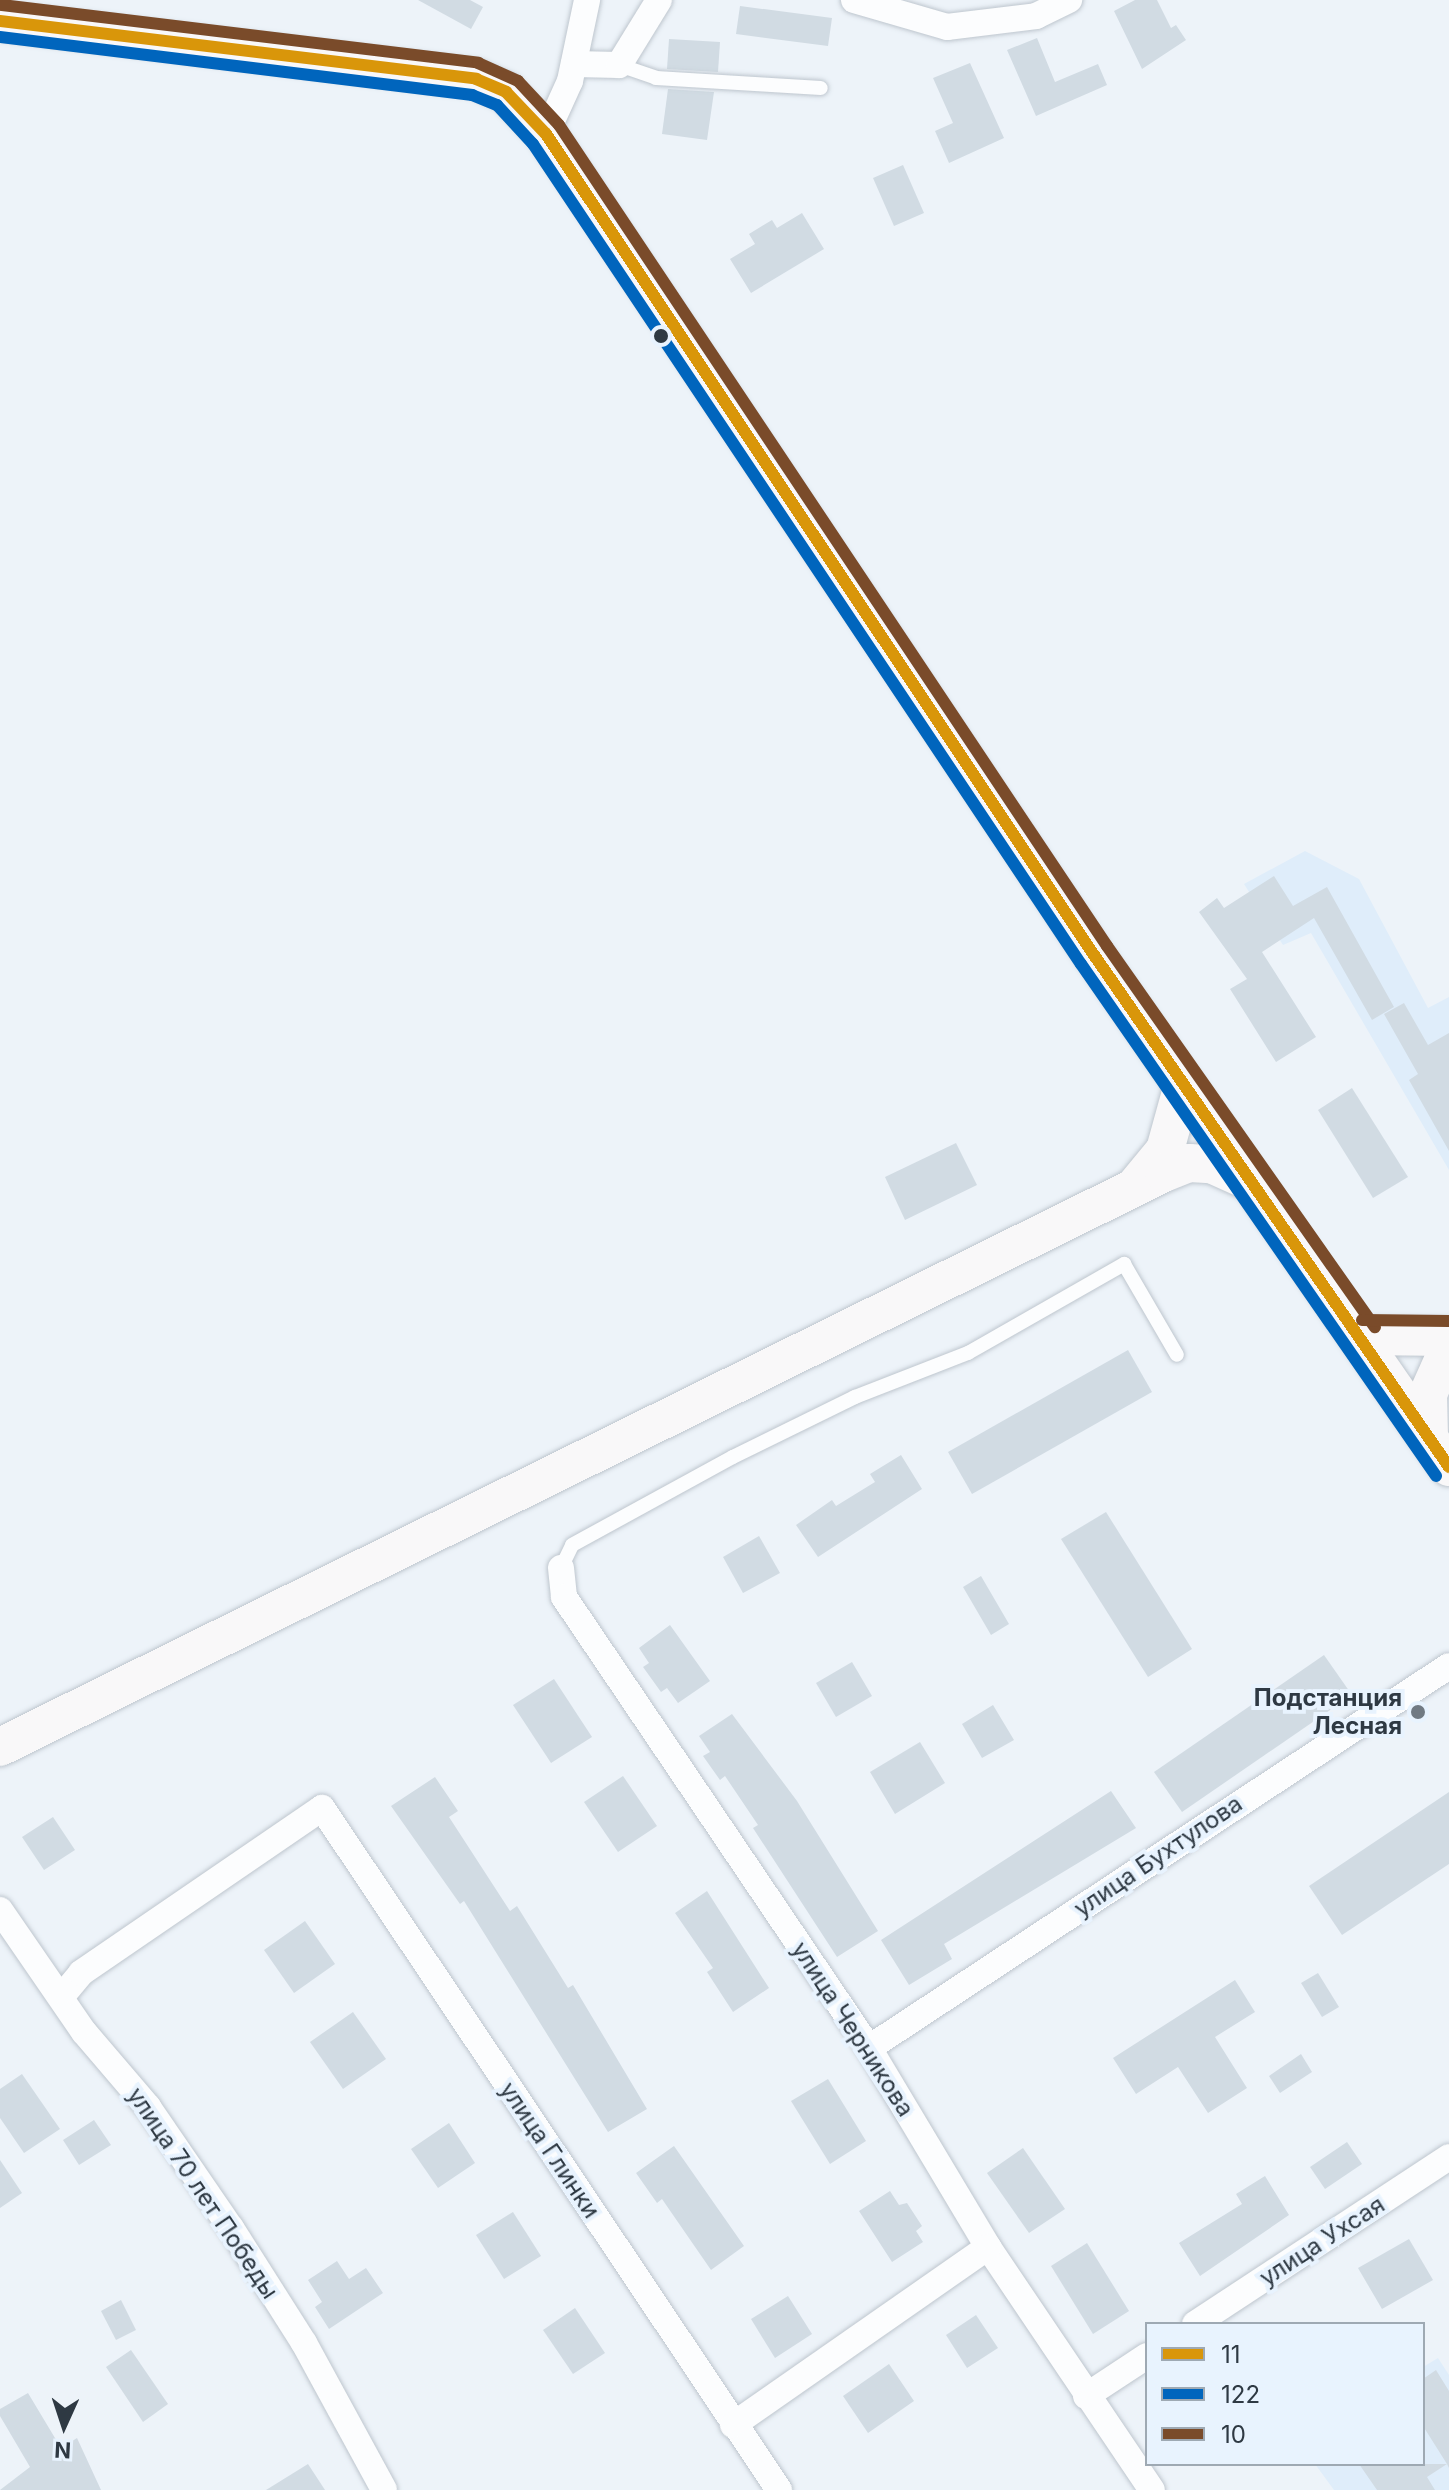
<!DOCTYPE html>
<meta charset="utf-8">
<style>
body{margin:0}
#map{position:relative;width:1449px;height:2490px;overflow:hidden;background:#edf3f9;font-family:Inter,sans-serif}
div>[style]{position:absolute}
.built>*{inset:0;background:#dfedfa}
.building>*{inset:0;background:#d1dbe3}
.roads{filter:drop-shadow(0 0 2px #bec6ce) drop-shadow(0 0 2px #bec6ce)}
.lane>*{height:14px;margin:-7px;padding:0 7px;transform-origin:7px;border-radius:7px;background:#fcfdfe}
.street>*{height:26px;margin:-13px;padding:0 13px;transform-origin:13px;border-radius:13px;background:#fcfdfe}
.secondary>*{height:38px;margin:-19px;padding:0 19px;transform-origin:19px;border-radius:19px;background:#f9f8f9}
.bus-1>*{height:12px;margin:-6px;padding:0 6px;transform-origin:6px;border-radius:6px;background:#d9960a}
.bus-2>*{height:12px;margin:-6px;padding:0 6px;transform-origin:6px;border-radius:6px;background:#0065bd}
.bus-3>*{height:12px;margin:-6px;padding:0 6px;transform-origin:6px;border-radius:6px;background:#7a4b2a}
.dots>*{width:22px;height:22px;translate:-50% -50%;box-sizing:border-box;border:4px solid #e8f3fe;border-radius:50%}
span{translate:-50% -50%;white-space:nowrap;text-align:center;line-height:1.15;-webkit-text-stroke:8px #e8f3fe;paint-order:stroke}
.poi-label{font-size:24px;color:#2e3943;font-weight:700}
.right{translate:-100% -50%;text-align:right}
.street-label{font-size:24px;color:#2e3943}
.legend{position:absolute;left:1145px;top:2322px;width:280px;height:144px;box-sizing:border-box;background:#e8f3fe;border:2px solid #9ea9b3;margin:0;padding:10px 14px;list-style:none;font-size:24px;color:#2e3943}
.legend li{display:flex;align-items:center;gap:16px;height:40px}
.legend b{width:40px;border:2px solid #9ea9b3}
.north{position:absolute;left:24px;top:2386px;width:80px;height:80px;-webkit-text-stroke:6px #e8f3fe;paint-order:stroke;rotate:183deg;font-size:22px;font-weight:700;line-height:32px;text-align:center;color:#2e3943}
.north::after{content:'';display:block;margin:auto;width:28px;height:36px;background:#2e3943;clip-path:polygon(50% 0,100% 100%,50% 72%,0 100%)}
</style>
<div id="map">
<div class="built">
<div style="clip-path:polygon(1305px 851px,1359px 879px,1428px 1008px,1449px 997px,1449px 1170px,1311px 933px,1283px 945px,1244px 884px)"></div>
<div style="clip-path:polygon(1438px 2358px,1449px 2375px,1449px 2490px,1334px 2490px,1315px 2464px,1423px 2464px,1423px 2367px)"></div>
</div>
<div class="building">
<div style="clip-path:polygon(418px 0,470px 0,483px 7px,471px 29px)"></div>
<div style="clip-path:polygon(1135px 0,1157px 0,1171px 28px,1176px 25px,1186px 40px,1142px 69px,1114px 11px)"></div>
<div style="clip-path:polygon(740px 6px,832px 18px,828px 46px,736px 34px)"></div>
<div style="clip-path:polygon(1037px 38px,1055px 82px,1098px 64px,1107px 85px,1036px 116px,1007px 50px)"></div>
<div style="clip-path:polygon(669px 39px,720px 42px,718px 72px,667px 69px)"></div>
<div style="clip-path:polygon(970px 63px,1004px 138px,949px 163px,935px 131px,953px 123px,933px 78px)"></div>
<div style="clip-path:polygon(668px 89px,714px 92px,707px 140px,662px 134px)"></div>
<div style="clip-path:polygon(903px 165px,924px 213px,894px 226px,873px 178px)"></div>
<div style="clip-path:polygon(802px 213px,824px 249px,751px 293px,730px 259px,755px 244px,749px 234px,772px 220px,777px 228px)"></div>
<div style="clip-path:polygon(1274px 876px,1293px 906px,1327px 887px,1394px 1007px,1372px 1020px,1314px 918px,1262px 952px,1316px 1037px,1276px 1062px,1230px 989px,1247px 979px,1199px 912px,1217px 898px,1224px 908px)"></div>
<div style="clip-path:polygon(1404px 1003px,1428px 1045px,1449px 1033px,1449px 1151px,1409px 1080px,1418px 1074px,1384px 1014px)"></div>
<div style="clip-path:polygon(1352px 1088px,1408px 1177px,1373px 1198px,1318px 1110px)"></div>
<div style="clip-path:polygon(956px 1143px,977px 1185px,905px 1220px,885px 1177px)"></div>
<div style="clip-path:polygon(1128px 1350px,1152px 1392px,972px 1494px,948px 1452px)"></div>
<div style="clip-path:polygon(901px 1455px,922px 1489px,818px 1557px,796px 1525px,832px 1500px,836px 1506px,875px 1482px,870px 1474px)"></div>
<div style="clip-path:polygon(1106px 1512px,1192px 1649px,1148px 1677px,1061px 1539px)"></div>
<div style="clip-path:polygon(759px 1536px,780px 1573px,743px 1593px,723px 1557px)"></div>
<div style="clip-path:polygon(981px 1576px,1009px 1624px,991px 1635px,963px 1587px)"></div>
<div style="clip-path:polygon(670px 1625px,710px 1681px,678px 1703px,667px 1688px,661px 1692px,643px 1667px,649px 1663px,639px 1648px)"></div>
<div style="clip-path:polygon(1324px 1655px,1352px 1695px,1182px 1812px,1154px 1772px)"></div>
<div style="clip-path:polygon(852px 1662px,872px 1696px,836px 1717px,816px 1683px)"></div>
<div style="clip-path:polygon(554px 1679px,592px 1737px,551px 1763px,513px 1705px)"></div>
<div style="clip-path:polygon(993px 1705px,1014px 1740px,982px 1758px,962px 1724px)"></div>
<div style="clip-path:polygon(732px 1714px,797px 1801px,878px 1931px,837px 1957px,753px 1828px,758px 1825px,725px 1776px,720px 1780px,703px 1756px,710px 1752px,699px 1736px)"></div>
<div style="clip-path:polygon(920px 1742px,945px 1783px,895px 1814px,870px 1772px)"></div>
<div style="clip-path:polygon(623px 1776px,657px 1826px,618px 1852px,584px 1802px)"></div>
<div style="clip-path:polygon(435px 1777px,458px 1811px,449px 1817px,510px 1911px,517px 1906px,568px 1988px,573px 1985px,647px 2109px,608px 2132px,464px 1901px,460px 1904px,391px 1806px)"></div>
<div style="clip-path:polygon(1111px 1791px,1136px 1828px,944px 1944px,952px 1959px,909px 1985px,881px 1940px)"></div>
<div style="clip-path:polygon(1449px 1792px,1449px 1864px,1342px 1935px,1309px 1886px)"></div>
<div style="clip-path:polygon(53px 1817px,75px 1850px,44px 1870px,22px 1837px)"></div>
<div style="clip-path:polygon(707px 1891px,769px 1988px,733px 2012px,707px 1972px,713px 1968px,675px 1913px)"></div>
<div style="clip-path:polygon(305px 1921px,335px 1964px,294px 1993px,264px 1950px)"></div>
<div style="clip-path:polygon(1318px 1973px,1339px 2007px,1322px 2017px,1301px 1983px)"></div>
<div style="clip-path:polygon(1235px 1980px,1255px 2012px,1215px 2037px,1247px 2088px,1208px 2113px,1178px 2067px,1136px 2094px,1113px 2058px)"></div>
<div style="clip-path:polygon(353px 2012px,386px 2059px,343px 2089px,310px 2042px)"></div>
<div style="clip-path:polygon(1301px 2054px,1312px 2072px,1280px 2093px,1269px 2076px)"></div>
<div style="clip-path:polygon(22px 2074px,60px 2129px,24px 2153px,0 2118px,0 2089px)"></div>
<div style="clip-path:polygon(828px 2079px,866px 2141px,830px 2164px,791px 2101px)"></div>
<div style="clip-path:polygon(94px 2120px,111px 2145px,79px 2165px,63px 2140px)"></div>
<div style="clip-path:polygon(449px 2123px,475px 2163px,438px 2188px,411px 2149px)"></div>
<div style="clip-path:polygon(1347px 2142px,1362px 2164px,1325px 2189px,1310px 2167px)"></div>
<div style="clip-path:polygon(674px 2146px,744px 2246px,711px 2270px,662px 2199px,657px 2203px,636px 2173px)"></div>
<div style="clip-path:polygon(1023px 2148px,1065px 2209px,1029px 2233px,987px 2173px)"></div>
<div style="clip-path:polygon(0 2160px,22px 2193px,0 2208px)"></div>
<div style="clip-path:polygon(1265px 2176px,1289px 2215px,1200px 2276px,1179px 2243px,1242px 2204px,1236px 2194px)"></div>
<div style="clip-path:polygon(890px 2191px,899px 2205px,907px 2203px,922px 2226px,916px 2231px,923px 2242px,892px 2262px,859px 2211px)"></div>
<div style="clip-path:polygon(513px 2212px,541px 2256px,504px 2279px,476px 2235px)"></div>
<div style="clip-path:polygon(1409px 2239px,1433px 2280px,1382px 2309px,1358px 2268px)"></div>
<div style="clip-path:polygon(1087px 2243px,1129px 2311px,1093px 2334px,1051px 2266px)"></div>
<div style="clip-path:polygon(337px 2261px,349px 2279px,366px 2268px,383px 2293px,329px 2329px,315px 2307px,322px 2302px,308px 2280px)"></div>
<div style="clip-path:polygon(788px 2296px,812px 2334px,775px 2358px,751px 2319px)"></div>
<div style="clip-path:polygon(121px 2300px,136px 2330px,116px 2340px,101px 2311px)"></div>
<div style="clip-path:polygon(575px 2308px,605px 2353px,573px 2374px,543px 2330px)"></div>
<div style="clip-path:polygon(976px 2315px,998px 2348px,967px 2368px,946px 2335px)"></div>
<div style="clip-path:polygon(131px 2350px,168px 2404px,143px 2422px,106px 2367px)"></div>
<div style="clip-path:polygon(889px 2364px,914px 2401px,868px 2433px,843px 2396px)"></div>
<div style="clip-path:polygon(1436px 2370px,1449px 2391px,1449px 2468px,1447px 2464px,1427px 2477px,1435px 2490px,1377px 2490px,1359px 2464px,1447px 2464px,1423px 2426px,1423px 2379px)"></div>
<div style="clip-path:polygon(28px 2393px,61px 2448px,77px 2438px,101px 2490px,0 2490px,30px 2467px,0 2416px,0 2409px)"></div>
<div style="clip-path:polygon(308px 2464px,325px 2490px,266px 2490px)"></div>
</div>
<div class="roads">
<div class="lane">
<div style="left:619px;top:65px;width:39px;rotate:19deg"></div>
<div style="left:656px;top:78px;width:165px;rotate:3.5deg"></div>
<div style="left:561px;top:1568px;width:25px;rotate:-64deg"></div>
<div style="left:572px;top:1545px;width:183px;rotate:-28.7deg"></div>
<div style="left:733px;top:1457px;width:136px;rotate:-26.2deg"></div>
<div style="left:855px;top:1397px;width:121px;rotate:-21.3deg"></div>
<div style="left:968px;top:1353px;width:180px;rotate:-29.7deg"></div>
<div style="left:1124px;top:1264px;width:105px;rotate:59.8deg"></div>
</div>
<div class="street">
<div style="left:854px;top:0;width:97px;rotate:16.2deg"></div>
<div style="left:947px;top:27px;width:90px;rotate:-7deg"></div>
<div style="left:1036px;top:16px;width:37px;rotate:-26deg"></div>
<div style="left:574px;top:64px;width:45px;rotate:1.3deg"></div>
<div style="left:619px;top:65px;width:76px;rotate:-58.4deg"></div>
<div style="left:546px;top:134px;width:58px;rotate:-65.6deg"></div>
<div style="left:570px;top:81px;width:83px;rotate:-78.1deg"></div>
<div style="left:561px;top:1568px;width:29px;rotate:84deg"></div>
<div style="left:564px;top:1597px;width:544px;rotate:55.93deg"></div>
<div style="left:869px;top:2048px;width:232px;rotate:59.1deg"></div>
<div style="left:988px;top:2247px;width:293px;rotate:56deg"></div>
<div style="left:0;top:1910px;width:148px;rotate:55.5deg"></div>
<div style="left:84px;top:2032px;width:99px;rotate:49.5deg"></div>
<div style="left:148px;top:2107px;width:147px;rotate:55.6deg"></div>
<div style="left:231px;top:2228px;width:136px;rotate:57.6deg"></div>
<div style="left:304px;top:2343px;width:167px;rotate:61.4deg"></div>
<div style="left:62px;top:1996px;width:30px;rotate:-50deg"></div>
<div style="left:81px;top:1973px;width:292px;rotate:-34.4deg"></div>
<div style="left:322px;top:1808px;width:821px;rotate:56.17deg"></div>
<div style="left:869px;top:2048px;width:694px;rotate:-33.37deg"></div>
<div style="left:1195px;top:2324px;width:304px;rotate:-33.3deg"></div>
<div style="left:1086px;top:2396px;width:73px;rotate:-33.3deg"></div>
<div style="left:733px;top:2425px;width:311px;rotate:-34.9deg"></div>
</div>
<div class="secondary">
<div style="left:0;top:21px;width:480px;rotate:6.9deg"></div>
<div style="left:476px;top:79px;width:33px;rotate:23deg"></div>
<div style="left:506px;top:92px;width:58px;rotate:46.4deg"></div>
<div style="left:546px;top:134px;width:987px;rotate:56.28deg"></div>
<div style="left:1094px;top:955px;width:623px;rotate:55.26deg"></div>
<div style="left:1136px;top:1185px;width:45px;rotate:-50.4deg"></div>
<div style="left:1165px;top:1150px;width:67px;rotate:-74.5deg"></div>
<div style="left:1362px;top:1336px;width:87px;rotate:0.7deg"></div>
<div style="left:1429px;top:1437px;width:43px;rotate:-91.3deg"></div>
<div style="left:1428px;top:1394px;width:51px;rotate:-65.9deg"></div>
<div style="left:0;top:1747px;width:1298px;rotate:-26.25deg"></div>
<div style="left:1164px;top:1173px;width:27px;rotate:-22deg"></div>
<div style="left:1189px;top:1163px;width:22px;rotate:3deg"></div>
<div style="left:1211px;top:1164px;width:42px;rotate:24.1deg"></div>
</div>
</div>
<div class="bus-1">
<div style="left:0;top:21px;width:480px;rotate:6.9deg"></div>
<div style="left:476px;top:79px;width:33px;rotate:23deg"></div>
<div style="left:506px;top:92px;width:58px;rotate:46.4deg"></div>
<div style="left:546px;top:134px;width:987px;rotate:56.28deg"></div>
<div style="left:1094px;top:955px;width:623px;rotate:55.26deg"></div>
</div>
<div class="bus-2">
<div style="left:0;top:37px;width:476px;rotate:7deg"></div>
<div style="left:472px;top:95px;width:27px;rotate:22deg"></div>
<div style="left:497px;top:105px;width:53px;rotate:47.3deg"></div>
<div style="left:533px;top:144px;width:986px;rotate:56.25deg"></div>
<div style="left:1081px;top:964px;width:623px;rotate:55.26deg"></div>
</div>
<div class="bus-3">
<div style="left:2px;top:5px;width:480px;rotate:6.9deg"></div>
<div style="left:478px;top:63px;width:44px;rotate:24.2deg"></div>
<div style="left:518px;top:81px;width:60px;rotate:47deg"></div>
<div style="left:559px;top:125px;width:987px;rotate:56.28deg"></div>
<div style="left:1107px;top:946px;width:466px;rotate:54.9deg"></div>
<div style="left:1362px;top:1320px;width:87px;rotate:0.7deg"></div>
</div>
<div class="dots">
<div style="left:661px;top:336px;background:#2e3943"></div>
<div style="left:1418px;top:1712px;background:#717a83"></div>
</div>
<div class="poi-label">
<span class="right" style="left:1402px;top:1712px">Подстанция<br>Лесная</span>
</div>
<div class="street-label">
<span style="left:1158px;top:1856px;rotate:-34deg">улица Бухтулова</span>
<span style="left:853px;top:2029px;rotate:57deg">улица Черникова</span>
<span style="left:550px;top:2150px;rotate:56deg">улица Глинки</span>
<span style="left:203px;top:2193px;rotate:56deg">улица 70 лет Победы</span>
<span style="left:1322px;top:2241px;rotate:-33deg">улица Ухсая</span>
</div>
<ul class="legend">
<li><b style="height:10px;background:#d9960a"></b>11</li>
<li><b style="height:10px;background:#0065bd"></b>122</li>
<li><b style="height:10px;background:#7a4b2a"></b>10</li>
</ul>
<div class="north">N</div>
</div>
